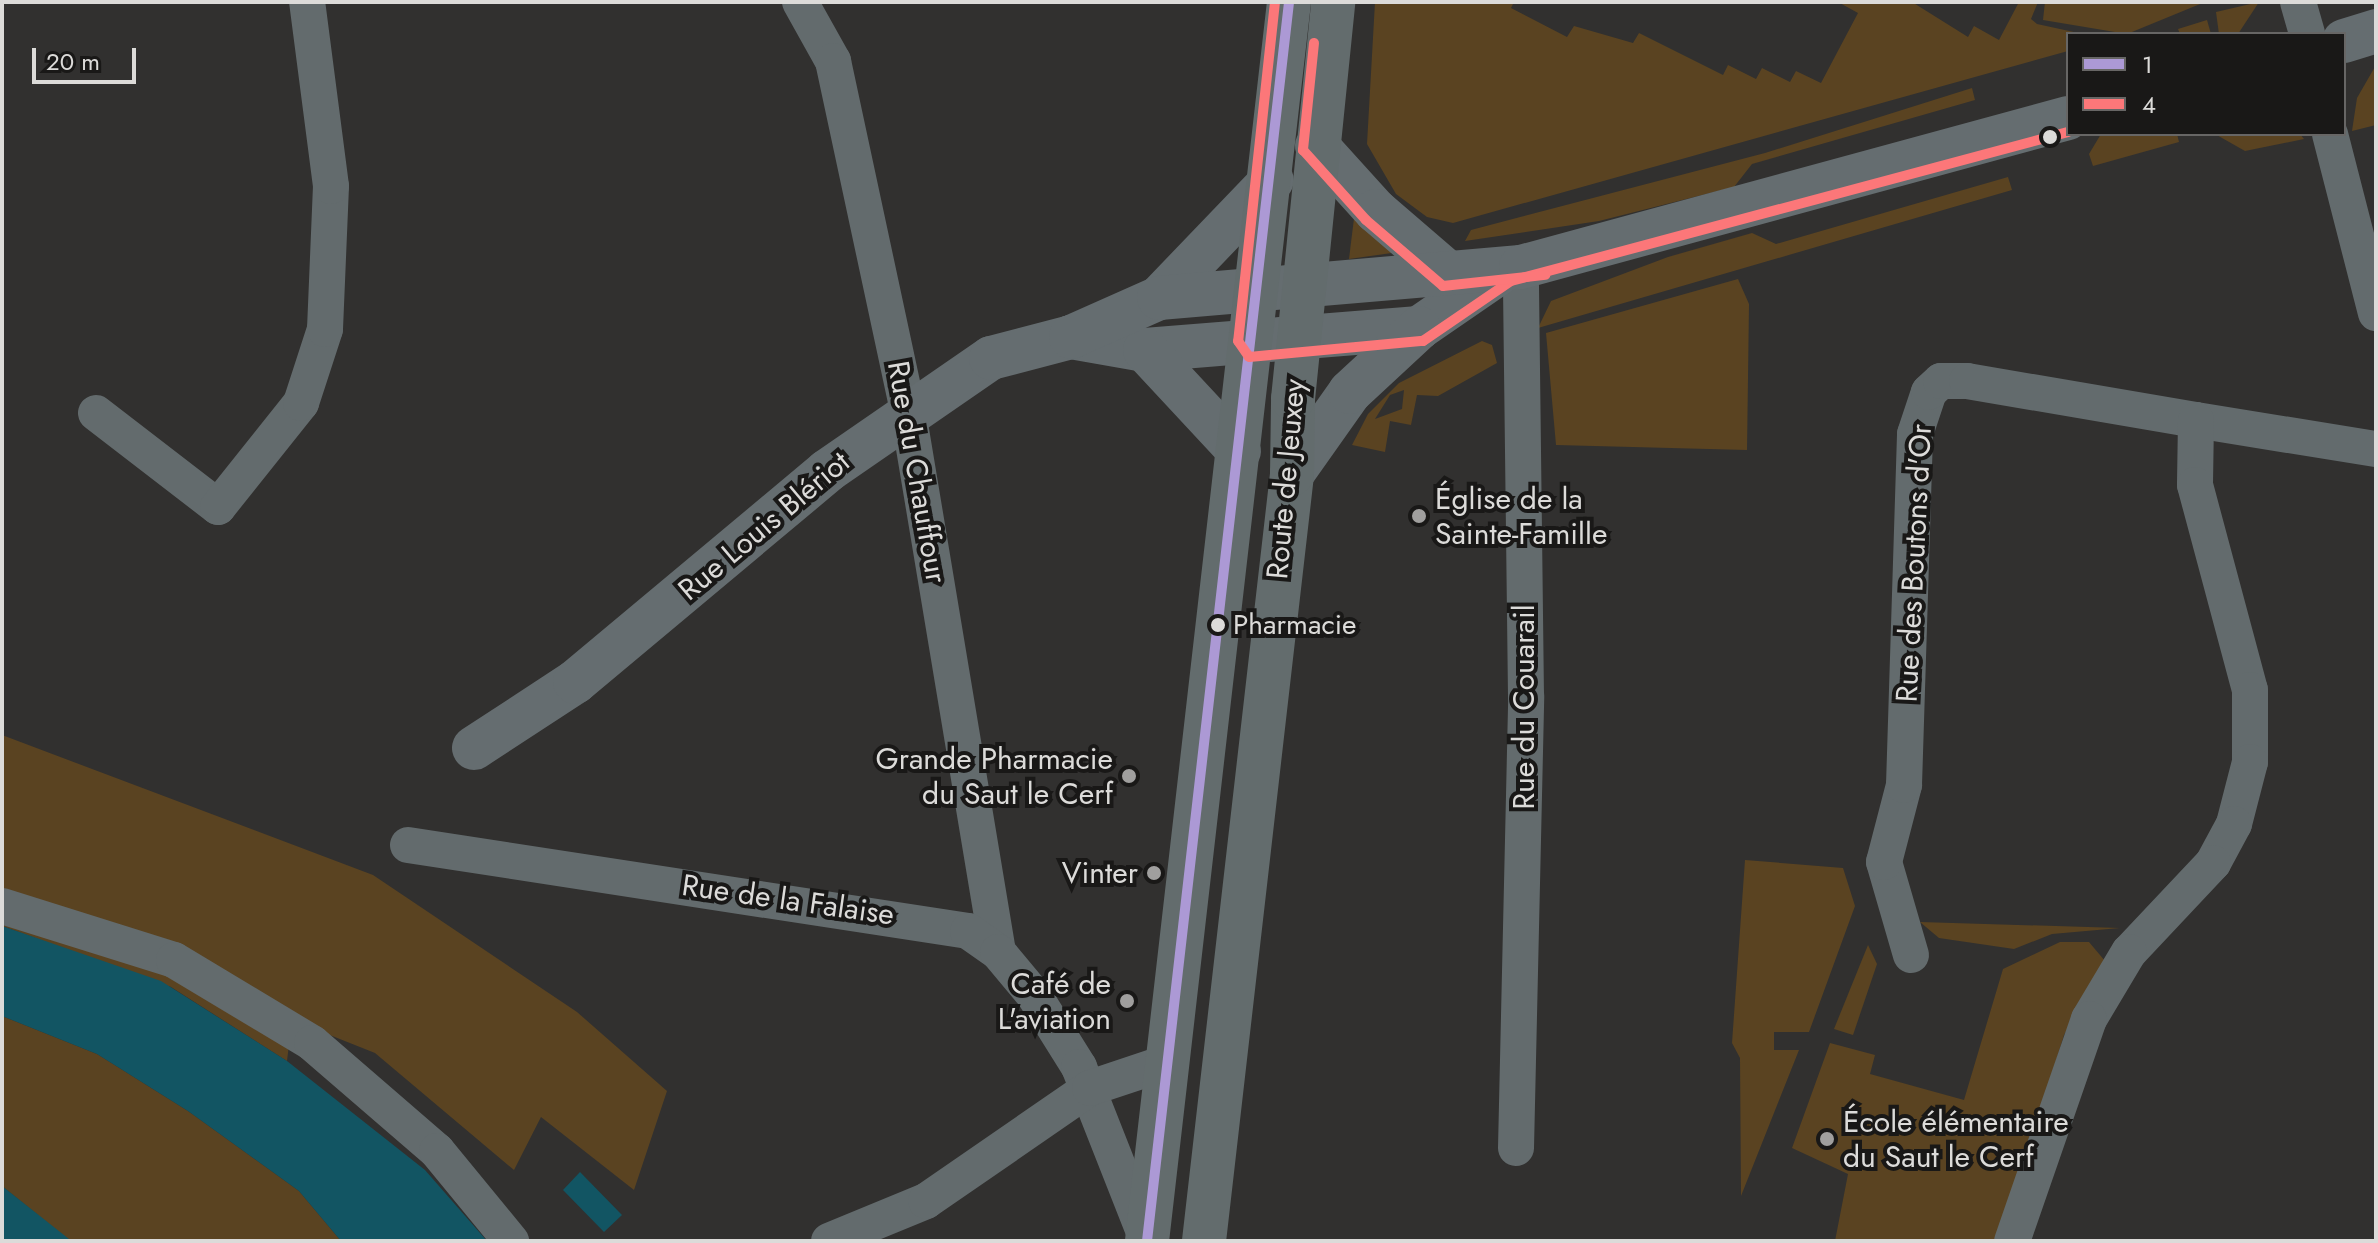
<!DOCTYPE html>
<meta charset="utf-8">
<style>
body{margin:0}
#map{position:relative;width:2378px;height:1243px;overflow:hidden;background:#31302f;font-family:Jost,sans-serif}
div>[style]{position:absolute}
.green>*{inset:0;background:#5a4321}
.water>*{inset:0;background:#125563}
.street>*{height:36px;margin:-18px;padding:0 18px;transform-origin:18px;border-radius:18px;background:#636b6d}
.secondary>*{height:44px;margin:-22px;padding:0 22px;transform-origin:22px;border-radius:22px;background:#656d70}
.primary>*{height:44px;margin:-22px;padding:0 22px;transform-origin:22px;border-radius:22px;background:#636c6d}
.bus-1>*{height:10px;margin:-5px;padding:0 5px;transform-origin:5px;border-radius:5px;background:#ac99d5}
.bus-2>*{height:10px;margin:-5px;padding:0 5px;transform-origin:5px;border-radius:5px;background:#fc7779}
.dots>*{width:22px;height:22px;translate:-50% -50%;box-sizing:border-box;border:4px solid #191817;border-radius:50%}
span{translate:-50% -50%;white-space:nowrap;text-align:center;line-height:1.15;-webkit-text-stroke:8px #191817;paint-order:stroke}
.bus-label{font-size:28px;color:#dcdbd9}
.left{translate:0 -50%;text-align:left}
.street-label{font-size:30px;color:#dcdbd9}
.poi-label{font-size:30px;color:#dcdbd9}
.right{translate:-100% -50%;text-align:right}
.frame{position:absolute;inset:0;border:4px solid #dcdbd9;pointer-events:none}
.legend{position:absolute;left:2066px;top:32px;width:280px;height:104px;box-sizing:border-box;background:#191817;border:2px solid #676665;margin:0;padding:10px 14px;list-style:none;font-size:24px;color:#dcdbd9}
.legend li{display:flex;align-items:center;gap:16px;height:40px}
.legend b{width:40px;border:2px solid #676665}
.scale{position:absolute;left:32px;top:48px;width:104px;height:36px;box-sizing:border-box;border:4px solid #dcdbd9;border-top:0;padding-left:10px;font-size:24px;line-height:28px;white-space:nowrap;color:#dcdbd9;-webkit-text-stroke:6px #191817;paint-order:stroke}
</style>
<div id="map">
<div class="green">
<div style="clip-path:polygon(1375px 2px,1514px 2px,1511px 8px,1567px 37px,1574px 26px,1633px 43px,1639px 33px,1723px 75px,1728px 65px,1756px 79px,1762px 68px,1790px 82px,1796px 71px,1821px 83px,1858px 13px,1838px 2px,1912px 2px,1968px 37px,1974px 26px,1999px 40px,2019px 2px,2038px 2px,2031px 19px,2037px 24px,2083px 34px,2068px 34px,2068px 51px,1453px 223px,1427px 217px,1396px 194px,1367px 144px)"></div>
<div style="clip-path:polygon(2045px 2px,2205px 2px,2127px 34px,2043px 20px)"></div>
<div style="clip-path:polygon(2259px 2px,2238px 34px,2219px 34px,2216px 12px)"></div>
<div style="clip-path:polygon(2207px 20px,2211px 34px,2180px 34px,2178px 29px)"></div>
<div style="clip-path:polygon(2376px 65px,2376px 125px,2352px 131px,2357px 98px)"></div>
<div style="clip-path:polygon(1972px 88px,1975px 100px,1752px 164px,1734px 187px,1599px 221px,1465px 241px,1471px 230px,1765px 153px)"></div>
<div style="clip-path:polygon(2101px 134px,2177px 134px,2179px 142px,2093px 166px,2089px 154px)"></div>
<div style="clip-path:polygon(2215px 134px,2300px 134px,2304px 139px,2245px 151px)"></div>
<div style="clip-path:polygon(2008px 177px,2012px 190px,1538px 328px,1551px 301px,1668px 257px,1752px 233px,1776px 244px)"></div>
<div style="clip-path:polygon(1356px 202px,1399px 252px,1349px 259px)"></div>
<div style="clip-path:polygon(1738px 279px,1749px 304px,1747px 450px,1556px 445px,1546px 333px)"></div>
<div style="clip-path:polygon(evenodd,1482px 341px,1492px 345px,1497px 363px,1438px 396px,1417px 395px,1411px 425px,1390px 421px,1385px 452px,1352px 445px,1368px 414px,1399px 383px,1482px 341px,1404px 390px,1402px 409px,1375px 419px,1390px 395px,1404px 390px)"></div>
<div style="clip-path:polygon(2px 735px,373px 875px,577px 1012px,667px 1091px,634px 1190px,541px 1117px,514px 1170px,375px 1053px,292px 1020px,287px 1061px,171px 987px,2px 926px)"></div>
<div style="clip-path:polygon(1745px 860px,1843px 868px,1855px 906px,1809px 1032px,1774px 1032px,1774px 1050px,1799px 1050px,1741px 1196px,1740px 1058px,1732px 1043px)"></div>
<div style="clip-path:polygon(1920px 922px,2120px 928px,2052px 934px,2014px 949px,1939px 938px)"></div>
<div style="clip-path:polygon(2060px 942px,2089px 942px,2105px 961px,2064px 1035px,2000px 1241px,1835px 1241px,1848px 1174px,1792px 1148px,1830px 1043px,1875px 1055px,1870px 1074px,1964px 1100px,2003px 969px)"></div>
<div style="clip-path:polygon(1868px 945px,1877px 964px,1853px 1035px,1834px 1029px)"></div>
<div style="clip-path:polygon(2px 1016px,97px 1054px,188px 1111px,299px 1191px,341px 1241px,70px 1241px,2px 1186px)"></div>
</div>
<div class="water">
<div style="clip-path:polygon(2px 926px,161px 981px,287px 1061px,425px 1170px,487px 1241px,341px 1241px,299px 1191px,188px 1111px,97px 1054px,2px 1016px)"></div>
<div style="clip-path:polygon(580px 1172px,622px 1215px,604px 1232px,563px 1190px)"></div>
<div style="clip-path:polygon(2px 1186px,69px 1239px,70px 1241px,2px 1241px)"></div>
</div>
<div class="street">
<div style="left:800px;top:2px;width:68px;rotate:60.8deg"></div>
<div style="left:833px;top:61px;width:359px;rotate:77.9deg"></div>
<div style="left:908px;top:412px;width:547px;rotate:80.54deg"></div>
<div style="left:2298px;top:2px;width:33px;rotate:74deg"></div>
<div style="left:2330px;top:134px;width:185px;rotate:75.6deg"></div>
<div style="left:96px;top:413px;width:154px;rotate:37.6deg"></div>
<div style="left:218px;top:507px;width:133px;rotate:-51.4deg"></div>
<div style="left:301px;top:403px;width:78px;rotate:-72deg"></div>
<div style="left:325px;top:329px;width:143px;rotate:-87.6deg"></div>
<div style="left:331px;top:186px;width:186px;rotate:-97.4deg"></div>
<div style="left:2196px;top:420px;width:182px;rotate:9.2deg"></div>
<div style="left:408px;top:845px;width:567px;rotate:8.73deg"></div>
<div style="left:968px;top:931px;width:37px;rotate:35deg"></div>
<div style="left:998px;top:952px;width:56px;rotate:50.1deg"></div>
<div style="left:1034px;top:995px;width:85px;rotate:58deg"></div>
<div style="left:1079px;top:1067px;width:186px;rotate:68.5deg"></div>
<div style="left:2px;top:906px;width:180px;rotate:17.4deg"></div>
<div style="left:174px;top:960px;width:161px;rotate:31deg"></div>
<div style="left:312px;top:1043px;width:165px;rotate:40.8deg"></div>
<div style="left:437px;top:1151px;width:117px;rotate:50.6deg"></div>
<div style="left:1911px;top:955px;width:97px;rotate:-106.2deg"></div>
<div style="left:1884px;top:862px;width:80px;rotate:-75.4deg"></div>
<div style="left:1904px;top:785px;width:351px;rotate:-88.2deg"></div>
<div style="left:1915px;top:434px;width:44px;rotate:-71.6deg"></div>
<div style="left:1929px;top:392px;width:16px;rotate:-43deg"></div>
<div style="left:1941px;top:381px;width:26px"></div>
<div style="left:1967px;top:381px;width:232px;rotate:9.7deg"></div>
<div style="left:2196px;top:420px;width:65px;rotate:90.9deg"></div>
<div style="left:2195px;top:485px;width:212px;rotate:75deg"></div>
<div style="left:2250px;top:690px;width:72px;rotate:90deg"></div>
<div style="left:2250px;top:762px;width:64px;rotate:104.5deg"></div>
<div style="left:2234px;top:824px;width:44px;rotate:118.3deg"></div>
<div style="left:2213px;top:863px;width:122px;rotate:133.3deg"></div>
<div style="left:2129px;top:952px;width:78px;rotate:120.8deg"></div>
<div style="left:2089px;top:1019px;width:235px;rotate:109.1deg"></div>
<div style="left:1516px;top:1148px;width:452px;rotate:-88.7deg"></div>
<div style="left:1526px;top:696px;width:429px;rotate:-90.7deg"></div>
<div style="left:829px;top:1241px;width:105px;rotate:-22.4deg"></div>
<div style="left:926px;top:1201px;width:199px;rotate:-34.6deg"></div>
<div style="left:1090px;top:1088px;width:85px;rotate:-18.4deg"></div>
</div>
<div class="secondary">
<div style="left:2344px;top:41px;width:34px;rotate:-17deg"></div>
<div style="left:1317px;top:146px;width:88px;rotate:47.8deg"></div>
<div style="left:1376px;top:211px;width:95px;rotate:40.7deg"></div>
<div style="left:1159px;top:298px;width:163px;rotate:-46.2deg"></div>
<div style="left:1071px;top:337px;width:75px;rotate:10deg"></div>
<div style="left:1145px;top:350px;width:275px;rotate:-4.6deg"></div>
<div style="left:1419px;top:328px;width:102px;rotate:-34.6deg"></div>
<div style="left:1145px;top:350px;width:138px;rotate:47.1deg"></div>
<div style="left:1292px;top:474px;width:100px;rotate:-54.7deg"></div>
<div style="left:1350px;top:392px;width:94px;rotate:-42.8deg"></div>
<div style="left:474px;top:748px;width:121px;rotate:-33.2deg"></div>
<div style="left:575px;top:682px;width:329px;rotate:-39.9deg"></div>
<div style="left:827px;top:471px;width:199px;rotate:-34.6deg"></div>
<div style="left:991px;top:358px;width:83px;rotate:-14.7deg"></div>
<div style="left:1071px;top:337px;width:96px;rotate:-23.9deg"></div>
<div style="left:1159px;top:298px;width:363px;rotate:-4.9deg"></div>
<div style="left:1521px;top:267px;width:567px;rotate:-15.24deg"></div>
</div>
<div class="primary">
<div style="left:1147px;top:1241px;width:1247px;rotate:-83.46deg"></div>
<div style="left:1204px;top:1241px;width:772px;rotate:-83.45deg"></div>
<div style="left:1292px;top:474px;width:75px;rotate:-89.2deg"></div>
<div style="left:1293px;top:399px;width:399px;rotate:-84.2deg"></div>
</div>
<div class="bus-1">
<div style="left:1147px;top:1241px;width:1247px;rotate:-83.46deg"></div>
</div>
<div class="bus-2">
<div style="left:1275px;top:2px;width:341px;rotate:96.2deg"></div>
<div style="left:1238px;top:341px;width:19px;rotate:55deg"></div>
<div style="left:1249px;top:357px;width:175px;rotate:-5.3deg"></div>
<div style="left:1423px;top:341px;width:107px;rotate:-34.3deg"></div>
<div style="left:1511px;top:281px;width:577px;rotate:-14.98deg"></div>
<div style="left:1314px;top:43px;width:108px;rotate:95.9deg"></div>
<div style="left:1303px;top:150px;width:94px;rotate:48deg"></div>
<div style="left:1366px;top:220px;width:101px;rotate:40.6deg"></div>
<div style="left:1443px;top:286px;width:103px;rotate:-6.2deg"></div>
</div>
<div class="dots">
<div style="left:2050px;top:137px;background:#dcdbd9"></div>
<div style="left:1419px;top:516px;background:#a09f9e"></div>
<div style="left:1218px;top:625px;background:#dcdbd9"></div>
<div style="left:1129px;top:776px;background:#a09f9e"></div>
<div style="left:1154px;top:873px;background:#a09f9e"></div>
<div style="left:1127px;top:1001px;background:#a09f9e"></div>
<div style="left:1827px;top:1139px;background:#a09f9e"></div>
</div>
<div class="bus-label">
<span class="left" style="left:1233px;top:625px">Pharmacie</span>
</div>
<div class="street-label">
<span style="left:917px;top:472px;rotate:80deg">Rue du Chauffour</span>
<span style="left:1286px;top:479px;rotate:-85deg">Route de Jeuxey</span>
<span style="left:764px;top:526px;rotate:-40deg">Rue Louis Blériot</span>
<span style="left:1914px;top:563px;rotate:-87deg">Rue des Boutons d'Or</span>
<span style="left:1524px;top:707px;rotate:-90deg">Rue du Couarail</span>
<span style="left:788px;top:900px;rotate:8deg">Rue de la Falaise</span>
</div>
<div class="poi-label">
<span class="left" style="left:1435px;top:516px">Église de la<br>Sainte-Famille</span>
<span class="right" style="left:1113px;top:776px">Grande Pharmacie<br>du Saut le Cerf</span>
<span class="right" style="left:1138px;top:873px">Vinter</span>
<span class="right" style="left:1111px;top:1001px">Café de<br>L'aviation</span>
<span class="left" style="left:1843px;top:1139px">École élémentaire<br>du Saut le Cerf</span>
</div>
<div class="frame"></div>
<ul class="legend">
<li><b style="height:10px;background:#ac99d5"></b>1</li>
<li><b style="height:10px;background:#fc7779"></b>4</li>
</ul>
<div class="scale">20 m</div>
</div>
